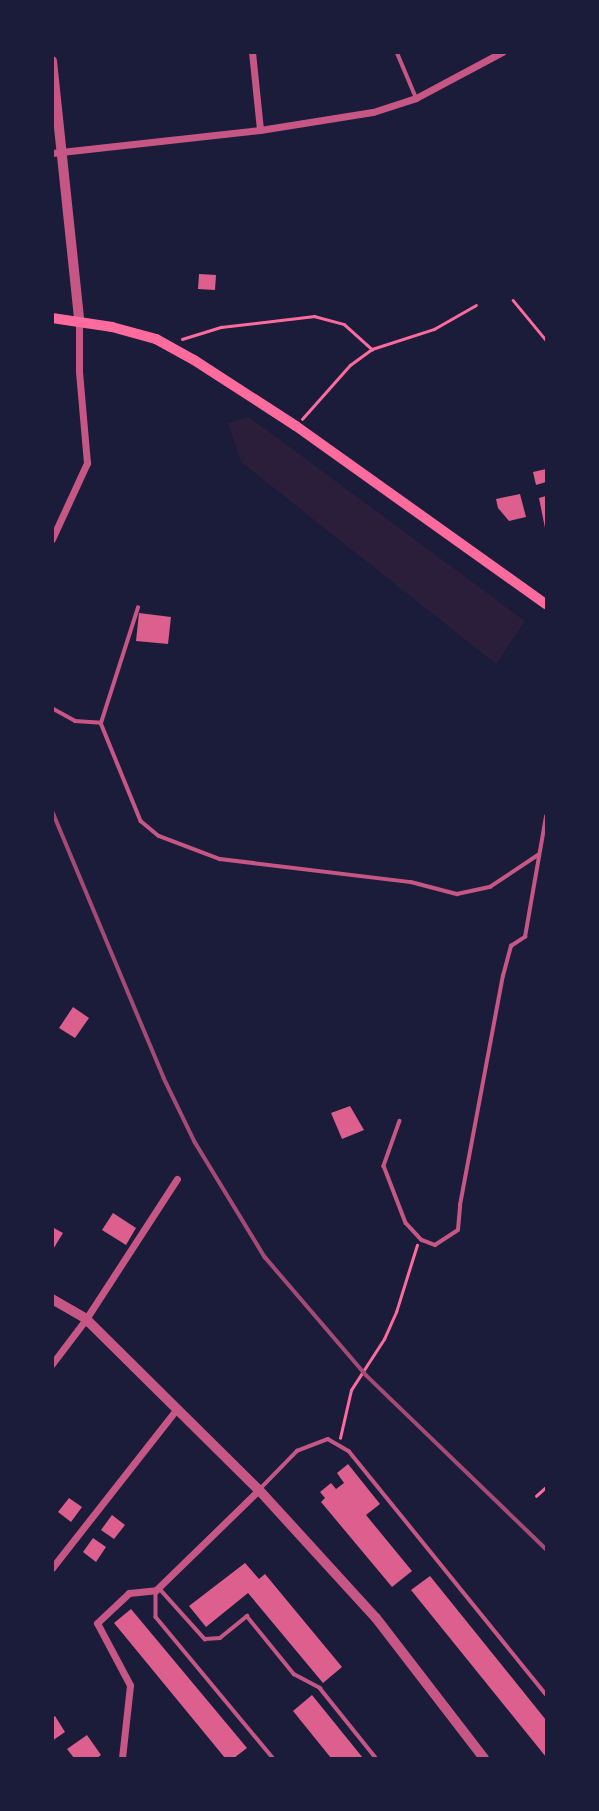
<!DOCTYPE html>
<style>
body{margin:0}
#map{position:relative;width:599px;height:1811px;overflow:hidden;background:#1b1b3a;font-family:"Open Sans",sans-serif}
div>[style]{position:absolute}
.green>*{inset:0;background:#2a1e3b}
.building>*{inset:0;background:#dd5f8e}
.path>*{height:2.5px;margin:-1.25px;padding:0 1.25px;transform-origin:1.25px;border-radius:1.25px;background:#ff6b9d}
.service>*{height:3.5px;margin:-1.75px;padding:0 1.75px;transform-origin:1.75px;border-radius:1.75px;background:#c65784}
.minor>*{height:7px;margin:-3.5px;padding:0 3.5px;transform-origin:3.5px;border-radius:3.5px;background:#c65784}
.tertiary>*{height:10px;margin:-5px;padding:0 5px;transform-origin:5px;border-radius:5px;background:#c65784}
.secondary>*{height:10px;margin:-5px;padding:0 5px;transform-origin:5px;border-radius:5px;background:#ff6b9d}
.rail>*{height:3.5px;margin:-1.75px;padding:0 1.75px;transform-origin:1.75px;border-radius:1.75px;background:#a44b75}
span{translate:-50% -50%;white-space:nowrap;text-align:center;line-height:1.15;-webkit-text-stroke:5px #1b1b3a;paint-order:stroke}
.frame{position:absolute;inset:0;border:54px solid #1b1b3a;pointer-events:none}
</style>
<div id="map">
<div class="green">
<div style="clip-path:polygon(249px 417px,525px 621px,496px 664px,241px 462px,228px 423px)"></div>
</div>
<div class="building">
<div style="clip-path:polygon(199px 274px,216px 275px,215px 290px,198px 289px)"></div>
<div style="clip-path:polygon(546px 469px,546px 482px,536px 485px,533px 472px)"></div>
<div style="clip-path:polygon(520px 494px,526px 517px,509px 521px,498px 508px,496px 499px)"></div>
<div style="clip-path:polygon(546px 496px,546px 528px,545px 528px,539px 498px)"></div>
<div style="clip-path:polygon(139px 613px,171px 617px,168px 644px,136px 641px)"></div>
<div style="clip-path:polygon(73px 1007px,89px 1018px,75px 1038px,59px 1028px)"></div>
<div style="clip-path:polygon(350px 1106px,364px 1130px,342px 1139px,331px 1113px)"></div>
<div style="clip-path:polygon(113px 1213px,136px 1228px,126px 1245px,102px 1230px)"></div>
<div style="clip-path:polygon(52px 1227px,63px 1233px,52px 1251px)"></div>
<div style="clip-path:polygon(348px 1464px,380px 1504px,366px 1515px,412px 1571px,392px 1587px,321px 1502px,325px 1498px,320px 1492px,331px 1483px,336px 1489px,344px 1483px,337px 1473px)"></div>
<div style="clip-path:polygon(69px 1498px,82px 1507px,71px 1522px,58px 1512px)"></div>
<div style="clip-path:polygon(112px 1515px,125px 1525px,114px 1539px,101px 1530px)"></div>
<div style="clip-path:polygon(93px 1538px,106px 1547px,96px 1562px,83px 1552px)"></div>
<div style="clip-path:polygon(245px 1563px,259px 1579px,265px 1574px,342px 1667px,323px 1683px,248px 1593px,206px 1627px,189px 1606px)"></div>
<div style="clip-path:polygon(430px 1576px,546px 1720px,546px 1757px,411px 1590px)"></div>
<div style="clip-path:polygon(131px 1609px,247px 1748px,234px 1758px,225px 1758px,114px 1623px)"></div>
<div style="clip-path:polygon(312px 1695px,363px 1758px,331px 1758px,293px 1711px)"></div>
<div style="clip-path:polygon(55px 1716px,65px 1732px,52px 1741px,52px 1718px)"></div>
<div style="clip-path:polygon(87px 1735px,101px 1755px,97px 1758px,74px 1758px,67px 1749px)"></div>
</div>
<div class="path">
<div style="left:513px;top:300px;width:52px;rotate:50.5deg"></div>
<div style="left:182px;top:339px;width:41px;rotate:-17.1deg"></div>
<div style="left:221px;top:327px;width:94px;rotate:-6.7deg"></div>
<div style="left:314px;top:316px;width:31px;rotate:15deg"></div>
<div style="left:344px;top:324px;width:38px;rotate:42deg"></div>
<div style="left:302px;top:419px;width:72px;rotate:-48.4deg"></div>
<div style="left:350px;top:365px;width:27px;rotate:-36deg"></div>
<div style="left:372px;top:349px;width:65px;rotate:-17.9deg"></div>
<div style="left:434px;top:329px;width:48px;rotate:-29.7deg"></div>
<div style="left:340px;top:1438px;width:49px;rotate:-77.1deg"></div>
<div style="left:351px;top:1390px;width:61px;rotate:-57.1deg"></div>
<div style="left:384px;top:1339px;width:30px;rotate:-66deg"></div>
<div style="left:396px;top:1312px;width:70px;rotate:-72.6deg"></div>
<div style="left:536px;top:1496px;width:13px;rotate:-42deg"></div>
</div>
<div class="service">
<div style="left:397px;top:52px;width:49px;rotate:67.1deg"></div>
<div style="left:52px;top:708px;width:26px;rotate:29deg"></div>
<div style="left:75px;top:721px;width:26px;rotate:4deg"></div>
<div style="left:101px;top:723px;width:121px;rotate:-72.2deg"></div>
<div style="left:101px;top:723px;width:106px;rotate:67.8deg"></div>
<div style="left:141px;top:821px;width:23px;rotate:40deg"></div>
<div style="left:159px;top:836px;width:65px;rotate:20.7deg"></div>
<div style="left:220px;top:859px;width:192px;rotate:6.9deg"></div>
<div style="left:411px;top:882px;width:48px;rotate:14.6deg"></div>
<div style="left:457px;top:894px;width:34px;rotate:-12deg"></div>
<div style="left:490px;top:887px;width:58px;rotate:-33.7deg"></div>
<div style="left:400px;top:1121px;width:48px;rotate:109.6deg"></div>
<div style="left:384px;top:1166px;width:61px;rotate:68.9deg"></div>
<div style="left:406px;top:1223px;width:23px;rotate:47deg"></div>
<div style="left:422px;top:1240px;width:14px;rotate:21deg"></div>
<div style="left:435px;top:1245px;width:27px;rotate:-33deg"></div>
<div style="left:458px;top:1230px;width:25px;rotate:-85deg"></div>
<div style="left:460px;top:1205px;width:233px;rotate:-79.4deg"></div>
<div style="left:503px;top:976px;width:31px;rotate:-75deg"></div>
<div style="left:511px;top:946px;width:17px;rotate:-33deg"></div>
<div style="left:525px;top:937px;width:122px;rotate:-80.1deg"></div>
<div style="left:260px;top:1489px;width:53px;rotate:-45.8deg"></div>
<div style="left:297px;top:1451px;width:33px;rotate:-21deg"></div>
<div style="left:328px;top:1439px;width:24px;rotate:30deg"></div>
<div style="left:349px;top:1451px;width:313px;rotate:51deg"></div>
<div style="left:159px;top:1588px;width:69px;rotate:48deg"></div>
<div style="left:205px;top:1639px;width:15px;rotate:-4deg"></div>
<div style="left:220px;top:1638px;width:35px;rotate:-39deg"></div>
<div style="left:247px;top:1616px;width:75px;rotate:51deg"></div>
<div style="left:294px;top:1674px;width:30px;rotate:28deg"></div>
<div style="left:320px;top:1688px;width:90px;rotate:51.3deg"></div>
<div style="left:156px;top:1592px;width:25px;rotate:90deg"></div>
<div style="left:156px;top:1617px;width:183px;rotate:50.3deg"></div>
</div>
<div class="minor">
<div style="left:252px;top:52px;width:78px;rotate:84.1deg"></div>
<div style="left:52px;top:153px;width:209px;rotate:-6.3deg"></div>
<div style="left:260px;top:130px;width:114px;rotate:-9.1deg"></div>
<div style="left:373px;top:112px;width:45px;rotate:-18deg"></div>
<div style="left:416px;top:98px;width:98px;rotate:-28.1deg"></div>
<div style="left:52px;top:539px;width:84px;rotate:-65.3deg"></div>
<div style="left:87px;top:463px;width:92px;rotate:-95deg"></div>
<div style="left:79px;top:371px;width:51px;rotate:-90deg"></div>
<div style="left:52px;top:1364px;width:56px;rotate:-52.9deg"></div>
<div style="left:86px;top:1319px;width:167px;rotate:-57deg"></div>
<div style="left:52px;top:1568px;width:201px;rotate:-51.9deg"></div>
<div style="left:122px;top:1758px;width:73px;rotate:-83.7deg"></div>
<div style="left:130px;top:1685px;width:70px;rotate:-118deg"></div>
<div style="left:97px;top:1623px;width:44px;rotate:-43.2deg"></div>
<div style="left:129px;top:1593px;width:27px;rotate:-6deg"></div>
<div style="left:156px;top:1590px;width:144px;rotate:-44.2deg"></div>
</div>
<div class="tertiary">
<div style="left:52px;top:61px;width:260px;rotate:84deg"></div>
<div style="left:52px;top:1299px;width:39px;rotate:30deg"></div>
<div style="left:86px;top:1319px;width:243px;rotate:44.7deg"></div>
<div style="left:259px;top:1490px;width:173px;rotate:47.6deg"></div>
<div style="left:376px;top:1618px;width:177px;rotate:52.4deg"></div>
</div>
<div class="secondary">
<div style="left:52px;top:318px;width:61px;rotate:8.5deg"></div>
<div style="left:112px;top:327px;width:46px;rotate:15.3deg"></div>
<div style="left:156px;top:339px;width:43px;rotate:28.9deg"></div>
<div style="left:194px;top:360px;width:121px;rotate:32.9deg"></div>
<div style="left:296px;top:426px;width:307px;rotate:35.5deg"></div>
</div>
<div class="rail">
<div style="left:52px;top:810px;width:290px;rotate:67.3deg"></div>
<div style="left:164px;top:1078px;width:71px;rotate:64.2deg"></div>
<div style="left:195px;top:1142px;width:135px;rotate:58.7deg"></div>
<div style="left:265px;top:1257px;width:155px;rotate:49.4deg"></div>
<div style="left:366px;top:1375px;width:250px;rotate:44deg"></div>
</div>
<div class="frame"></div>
</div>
